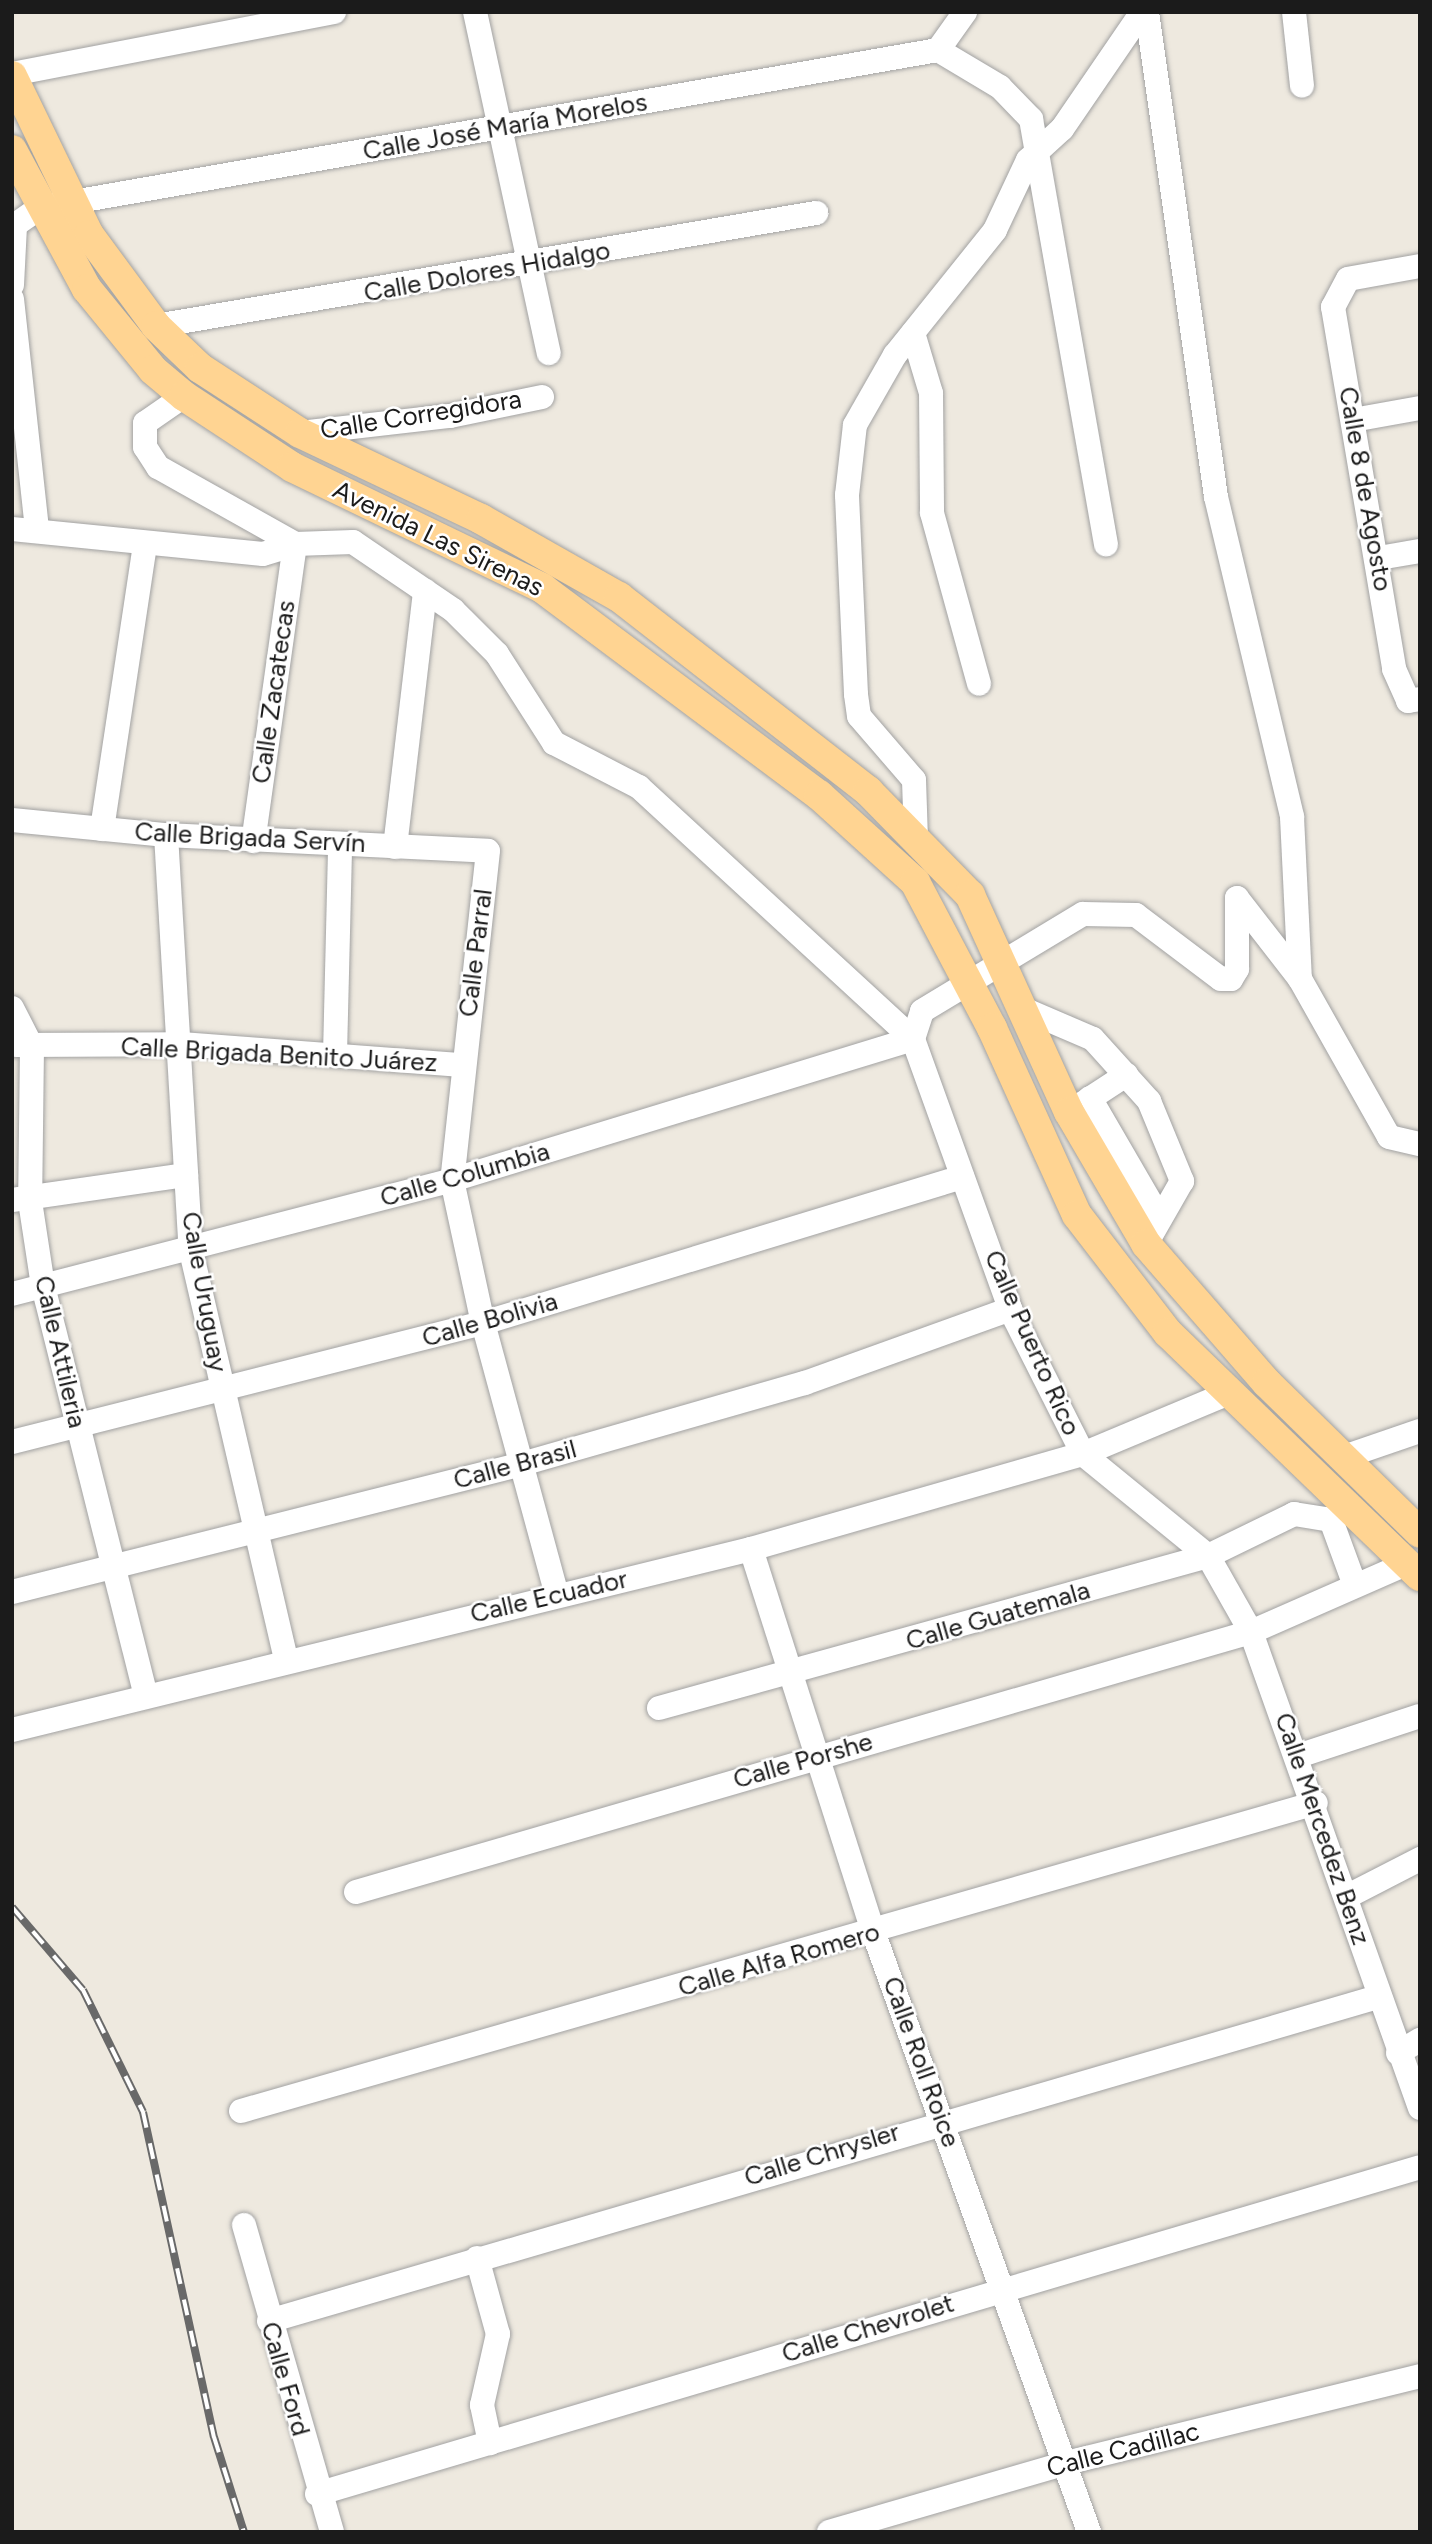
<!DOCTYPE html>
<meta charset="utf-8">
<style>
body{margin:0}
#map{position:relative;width:1432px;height:2544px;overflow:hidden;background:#eee9df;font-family:Figtree,sans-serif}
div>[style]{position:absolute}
.roads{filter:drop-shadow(0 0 2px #a2a2a2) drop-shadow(0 0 2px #a2a2a2)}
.minor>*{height:24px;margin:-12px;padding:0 12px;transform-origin:12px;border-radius:12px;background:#fff}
.major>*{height:30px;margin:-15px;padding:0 15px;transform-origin:15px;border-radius:15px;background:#ffd492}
.rail>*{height:8px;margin-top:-4px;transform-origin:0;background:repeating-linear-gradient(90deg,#fff 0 16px,#696969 0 32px);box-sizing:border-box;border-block:2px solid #696969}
span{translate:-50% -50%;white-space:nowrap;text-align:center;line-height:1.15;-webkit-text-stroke:5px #fff;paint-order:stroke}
.street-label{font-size:26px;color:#1b1b1b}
.frame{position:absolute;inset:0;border:14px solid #1b1b1b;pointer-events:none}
</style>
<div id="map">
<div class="roads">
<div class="minor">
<div style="left:475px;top:12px;width:349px;rotate:77.8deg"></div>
<div style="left:1147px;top:12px;width:490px;rotate:81.9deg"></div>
<div style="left:1216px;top:497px;width:329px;rotate:76.6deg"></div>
<div style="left:1292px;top:817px;width:162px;rotate:87.2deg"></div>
<div style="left:1294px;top:12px;width:74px;rotate:83.8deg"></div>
<div style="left:938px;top:50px;width:72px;rotate:30.8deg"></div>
<div style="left:1000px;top:87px;width:45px;rotate:45.9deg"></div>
<div style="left:1031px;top:119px;width:432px;rotate:80deg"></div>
<div style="left:938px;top:50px;width:47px;rotate:-54.6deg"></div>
<div style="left:12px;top:74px;width:328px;rotate:-10.9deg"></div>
<div style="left:1420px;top:266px;width:73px;rotate:169.8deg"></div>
<div style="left:1348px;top:279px;width:32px;rotate:118deg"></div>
<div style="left:1333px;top:307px;width:367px;rotate:80.4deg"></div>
<div style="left:1394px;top:669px;width:35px;rotate:66deg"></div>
<div style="left:1408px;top:701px;width:12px;rotate:-9deg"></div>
<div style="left:12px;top:285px;width:60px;rotate:-87.1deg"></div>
<div style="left:15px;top:225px;width:29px;rotate:-35deg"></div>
<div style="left:39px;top:208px;width:913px;rotate:-9.97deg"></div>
<div style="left:12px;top:299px;width:232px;rotate:83.8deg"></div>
<div style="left:156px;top:326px;width:670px;rotate:-9.72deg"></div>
<div style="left:913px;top:333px;width:63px;rotate:73.3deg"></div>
<div style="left:931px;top:393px;width:120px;rotate:89.5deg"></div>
<div style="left:932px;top:513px;width:177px;rotate:74.6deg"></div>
<div style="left:184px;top:396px;width:47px;rotate:145.3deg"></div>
<div style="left:145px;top:423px;width:24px;rotate:90deg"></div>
<div style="left:145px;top:447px;width:24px;rotate:57deg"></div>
<div style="left:158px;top:467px;width:157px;rotate:29.3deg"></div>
<div style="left:295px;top:544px;width:300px;rotate:98deg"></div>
<div style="left:1353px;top:420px;width:68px;rotate:-10.2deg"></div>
<div style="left:300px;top:433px;width:151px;rotate:-6.5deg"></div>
<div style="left:450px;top:416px;width:94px;rotate:-11.7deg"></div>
<div style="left:12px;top:529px;width:252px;rotate:5.7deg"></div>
<div style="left:263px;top:554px;width:34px;rotate:-17deg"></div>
<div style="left:295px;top:544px;width:58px;rotate:-2deg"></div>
<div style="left:353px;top:542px;width:121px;rotate:34.2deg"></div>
<div style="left:453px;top:610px;width:62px;rotate:45deg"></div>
<div style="left:497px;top:654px;width:106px;rotate:57.4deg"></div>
<div style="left:554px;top:743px;width:96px;rotate:27.4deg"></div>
<div style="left:639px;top:787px;width:372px;rotate:42.6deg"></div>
<div style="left:913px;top:1039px;width:287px;rotate:70.2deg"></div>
<div style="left:1010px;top:1309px;width:162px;rotate:63.3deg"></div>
<div style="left:1083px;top:1454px;width:161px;rotate:39.2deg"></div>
<div style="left:1208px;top:1556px;width:87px;rotate:60.5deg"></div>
<div style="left:1251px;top:1632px;width:505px;rotate:70.45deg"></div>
<div style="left:1379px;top:558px;width:42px;rotate:-9.7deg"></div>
<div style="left:12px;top:820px;width:155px;rotate:5.6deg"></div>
<div style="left:166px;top:835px;width:322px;rotate:2.8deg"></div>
<div style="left:488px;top:851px;width:331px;rotate:96.2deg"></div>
<div style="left:452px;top:1180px;width:146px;rotate:77.8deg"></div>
<div style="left:483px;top:1323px;width:282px;rotate:74.8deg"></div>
<div style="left:102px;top:829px;width:289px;rotate:-81.4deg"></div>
<div style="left:166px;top:835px;width:417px;rotate:86.6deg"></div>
<div style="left:191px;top:1251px;width:419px;rotate:76.9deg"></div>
<div style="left:916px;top:840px;width:60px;rotate:-91.9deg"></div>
<div style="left:914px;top:780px;width:84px;rotate:-130.7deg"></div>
<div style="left:859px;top:716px;width:22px;rotate:-98deg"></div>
<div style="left:856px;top:694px;width:199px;rotate:-92.6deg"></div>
<div style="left:847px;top:495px;width:70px;rotate:-83.5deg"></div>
<div style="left:855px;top:425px;width:81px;rotate:-60.3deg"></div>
<div style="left:895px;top:355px;width:160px;rotate:-51.3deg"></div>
<div style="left:995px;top:230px;width:77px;rotate:-64.8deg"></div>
<div style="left:1028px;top:160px;width:46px;rotate:-42.4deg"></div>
<div style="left:1062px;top:129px;width:142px;rotate:-55.6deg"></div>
<div style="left:395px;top:847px;width:258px;rotate:-83.3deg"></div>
<div style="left:12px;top:1008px;width:44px;rotate:62.9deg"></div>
<div style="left:32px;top:1047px;width:154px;rotate:90.7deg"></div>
<div style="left:30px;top:1201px;width:86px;rotate:81.3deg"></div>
<div style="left:43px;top:1286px;width:420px;rotate:75.9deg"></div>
<div style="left:1021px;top:1008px;width:78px;rotate:23.3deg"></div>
<div style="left:1093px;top:1039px;width:84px;rotate:47.9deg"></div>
<div style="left:1149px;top:1101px;width:87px;rotate:67.6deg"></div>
<div style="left:1182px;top:1181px;width:73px;rotate:119.7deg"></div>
<div style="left:913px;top:1039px;width:29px;rotate:-72deg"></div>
<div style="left:922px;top:1011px;width:188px;rotate:-31.1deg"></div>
<div style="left:1083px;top:914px;width:53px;rotate:1.1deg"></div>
<div style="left:1136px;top:915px;width:106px;rotate:37deg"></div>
<div style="left:1221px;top:979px;width:10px"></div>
<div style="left:1231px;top:979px;width:12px;rotate:-59deg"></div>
<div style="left:1237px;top:969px;width:71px;rotate:-90deg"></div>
<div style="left:1237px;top:898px;width:103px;rotate:52.1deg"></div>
<div style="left:1300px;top:979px;width:181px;rotate:60.6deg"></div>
<div style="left:1389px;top:1137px;width:32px;rotate:13deg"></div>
<div style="left:16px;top:1045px;width:165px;rotate:-0.3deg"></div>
<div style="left:181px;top:1044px;width:282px;rotate:4.3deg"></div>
<div style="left:335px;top:1055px;width:211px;rotate:-88.6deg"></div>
<div style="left:1090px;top:1098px;width:138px;rotate:59.9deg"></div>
<div style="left:1077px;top:1107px;width:59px;rotate:-33.1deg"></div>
<div style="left:12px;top:1200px;width:176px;rotate:-8.2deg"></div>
<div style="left:12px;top:1294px;width:455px;rotate:-14.5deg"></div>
<div style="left:452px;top:1180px;width:482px;rotate:-17deg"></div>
<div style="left:12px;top:1442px;width:486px;rotate:-14.2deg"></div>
<div style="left:483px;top:1323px;width:501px;rotate:-16.95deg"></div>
<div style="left:1341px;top:1458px;width:83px;rotate:-18.9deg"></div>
<div style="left:751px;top:1549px;width:404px;rotate:72.3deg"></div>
<div style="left:874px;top:1934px;width:635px;rotate:70.22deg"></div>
<div style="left:12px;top:1592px;width:526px;rotate:-14.09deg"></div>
<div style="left:522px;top:1464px;width:294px;rotate:-16deg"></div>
<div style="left:805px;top:1383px;width:218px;rotate:-19.8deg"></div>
<div style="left:659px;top:1708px;width:570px;rotate:-15.48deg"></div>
<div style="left:1208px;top:1556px;width:96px;rotate:-26deg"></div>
<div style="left:1294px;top:1514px;width:37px;rotate:9deg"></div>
<div style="left:1331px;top:1520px;width:67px;rotate:69.9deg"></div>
<div style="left:12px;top:1730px;width:761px;rotate:-13.76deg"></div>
<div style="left:751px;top:1549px;width:345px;rotate:-16deg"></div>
<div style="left:1083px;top:1454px;width:160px;rotate:-22.7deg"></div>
<div style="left:1298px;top:1756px;width:128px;rotate:-18.2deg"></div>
<div style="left:356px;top:1892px;width:932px;rotate:-16.2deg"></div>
<div style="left:1251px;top:1632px;width:171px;rotate:-23.7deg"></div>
<div style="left:1350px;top:1895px;width:79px;rotate:-27.2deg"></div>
<div style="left:1398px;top:2053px;width:26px;rotate:-31deg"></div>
<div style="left:241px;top:2111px;width:1118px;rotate:-15.99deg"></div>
<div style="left:244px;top:2225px;width:319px;rotate:74deg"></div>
<div style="left:477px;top:2258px;width:79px;rotate:74.6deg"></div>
<div style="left:498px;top:2334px;width:73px;rotate:102.7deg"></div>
<div style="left:482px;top:2405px;width:39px;rotate:78deg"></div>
<div style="left:269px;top:2321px;width:1155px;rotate:-16.29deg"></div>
<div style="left:317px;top:2494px;width:1150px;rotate:-16.51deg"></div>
<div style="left:829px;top:2532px;width:247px;rotate:-16.2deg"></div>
<div style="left:1066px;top:2463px;width:365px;rotate:-13.8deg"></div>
</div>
<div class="major">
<div style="left:12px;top:76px;width:177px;rotate:64.2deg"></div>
<div style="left:89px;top:235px;width:113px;rotate:53.6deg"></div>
<div style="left:156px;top:326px;width:61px;rotate:43.7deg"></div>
<div style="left:200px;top:368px;width:119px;rotate:33deg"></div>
<div style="left:300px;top:433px;width:200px;rotate:25.4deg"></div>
<div style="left:481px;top:519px;width:159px;rotate:29.5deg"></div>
<div style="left:619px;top:597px;width:316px;rotate:37.9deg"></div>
<div style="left:868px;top:791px;width:146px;rotate:45.6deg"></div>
<div style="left:970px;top:895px;width:239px;rotate:65.5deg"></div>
<div style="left:1069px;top:1112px;width:153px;rotate:59.7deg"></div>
<div style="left:1146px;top:1244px;width:184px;rotate:49deg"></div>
<div style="left:1267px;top:1383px;width:214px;rotate:44.4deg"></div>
<div style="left:12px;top:150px;width:158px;rotate:61.7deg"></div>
<div style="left:87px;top:289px;width:104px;rotate:50.8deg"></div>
<div style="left:153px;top:370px;width:40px;rotate:40deg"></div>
<div style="left:184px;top:396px;width:129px;rotate:33.3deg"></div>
<div style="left:292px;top:467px;width:278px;rotate:25.8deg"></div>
<div style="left:542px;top:588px;width:346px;rotate:36.8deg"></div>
<div style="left:819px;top:795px;width:130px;rotate:42.2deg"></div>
<div style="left:915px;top:882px;width:165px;rotate:62.2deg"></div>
<div style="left:992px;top:1028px;width:205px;rotate:65.6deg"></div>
<div style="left:1077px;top:1215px;width:149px;rotate:52.4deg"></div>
<div style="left:1168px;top:1333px;width:350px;rotate:44deg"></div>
</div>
</div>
<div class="rail">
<div style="left:12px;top:1907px;width:109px;rotate:49.5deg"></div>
<div style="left:83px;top:1990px;width:136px;rotate:63.8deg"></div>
<div style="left:143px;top:2112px;width:333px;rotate:77.7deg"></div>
<div style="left:214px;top:2437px;width:100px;rotate:72.5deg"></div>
</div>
<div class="street-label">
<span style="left:505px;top:127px;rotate:-10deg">Calle José María Morelos</span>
<span style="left:487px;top:272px;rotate:-10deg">Calle Dolores Hidalgo</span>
<span style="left:421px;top:415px;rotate:-9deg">Calle Corregidora</span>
<span style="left:1365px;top:489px;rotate:80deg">Calle 8 de Agosto</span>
<span style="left:438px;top:539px;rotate:26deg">Avenida Las Sirenas</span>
<span style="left:274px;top:692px;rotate:-82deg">Calle Zacatecas</span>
<span style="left:250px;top:838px;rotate:3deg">Calle Brigada Servín</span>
<span style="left:476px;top:953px;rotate:-83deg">Calle Parral</span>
<span style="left:279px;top:1055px;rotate:3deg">Calle Brigada Benito Juárez</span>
<span style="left:465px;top:1175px;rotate:-16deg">Calle Columbia</span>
<span style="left:204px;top:1292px;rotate:80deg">Calle Uruguay</span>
<span style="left:490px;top:1320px;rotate:-16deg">Calle Bolivia</span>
<span style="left:1032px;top:1343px;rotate:66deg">Calle Puerto Rico</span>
<span style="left:60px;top:1352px;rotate:77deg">Calle Attileria</span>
<span style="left:515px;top:1465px;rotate:-15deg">Calle Brasil</span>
<span style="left:549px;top:1597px;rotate:-13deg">Calle Ecuador</span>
<span style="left:998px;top:1616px;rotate:-16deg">Calle Guatemala</span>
<span style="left:803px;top:1761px;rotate:-16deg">Calle Porshe</span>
<span style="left:1322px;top:1829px;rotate:71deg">Calle Mercedez Benz</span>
<span style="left:779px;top:1960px;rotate:-16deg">Calle Alfa Romero</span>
<span style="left:921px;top:2062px;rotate:70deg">Calle Roll Roice</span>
<span style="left:822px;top:2155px;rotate:-17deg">Calle Chrysler</span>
<span style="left:868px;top:2329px;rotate:-17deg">Calle Chevrolet</span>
<span style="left:285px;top:2379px;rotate:74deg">Calle Ford</span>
<span style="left:1123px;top:2450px;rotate:-14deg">Calle Cadillac</span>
</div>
<div class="frame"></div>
</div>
